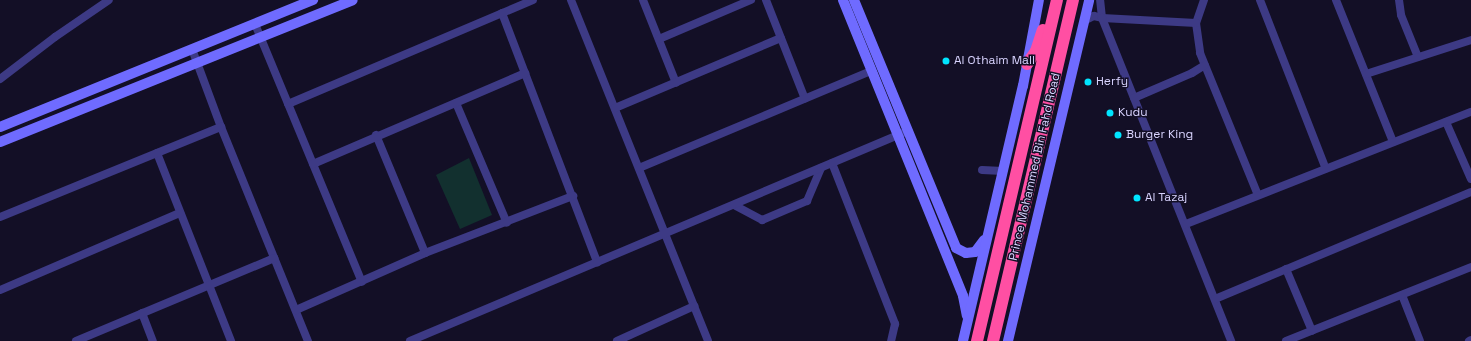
<!DOCTYPE html>
<style>
body{margin:0}
#map{position:relative;width:1471px;height:341px;overflow:hidden;background:#130f26;font-family:"Space Grotesk",sans-serif}
div>[style]{position:absolute}
.green>*{inset:0;background:#12302f}
.street>*{height:8px;margin:-4px;padding:0 4px;transform-origin:4px;border-radius:4px;background:#3d3a85}
.secondary>*{height:10px;margin:-5px;padding:0 5px;transform-origin:5px;border-radius:5px;background:#6f6bff}
.highway>*{height:12px;margin:-6px;padding:0 6px;transform-origin:6px;border-radius:6px;background:#ff4fa3}
.dots>*{width:11px;height:11px;translate:-50% -50%;box-sizing:border-box;border:2px solid #130f26;border-radius:50%}
span{translate:-50% -50%;white-space:nowrap;text-align:center;line-height:1.15;-webkit-text-stroke:3px #130f26;paint-order:stroke}
.poi-label{font-size:12px;color:#d9d4ff}
.left{translate:0 -50%;text-align:left}
.street-label{font-size:12px;color:#d9d4ff}
</style>
<div id="map">
<div class="green">
<div style="clip-path:polygon(469px 158px,492px 215px,460px 229px,436px 175px)"></div>
</div>
<div class="street">
<div style="left:571px;top:0;width:367px;rotate:68.1deg"></div>
<div style="left:643px;top:0;width:89px;rotate:68.3deg"></div>
<div style="left:766px;top:0;width:106px;rotate:68.5deg"></div>
<div style="left:1204px;top:0;width:24px;rotate:109deg"></div>
<div style="left:1196px;top:23px;width:30px;rotate:82deg"></div>
<div style="left:1200px;top:53px;width:153px;rotate:67.8deg"></div>
<div style="left:1260px;top:0;width:181px;rotate:68.7deg"></div>
<div style="left:1336px;top:0;width:153px;rotate:68.1deg"></div>
<div style="left:1399px;top:0;width:15px;rotate:82deg"></div>
<div style="left:1401px;top:15px;width:45px;rotate:68deg"></div>
<div style="left:502px;top:13px;width:267px;rotate:69.1deg"></div>
<div style="left:1084px;top:21px;width:11px;rotate:-27deg"></div>
<div style="left:1094px;top:16px;width:8px;rotate:14deg"></div>
<div style="left:1102px;top:18px;width:18px;rotate:-96deg"></div>
<div style="left:1196px;top:23px;width:94px;rotate:-177deg"></div>
<div style="left:1102px;top:18px;width:348px;rotate:68.2deg"></div>
<div style="left:255px;top:24px;width:279px;rotate:67.5deg"></div>
<div style="left:659px;top:39px;width:100px;rotate:-23deg"></div>
<div style="left:192px;top:49px;width:83px;rotate:69.6deg"></div>
<div style="left:221px;top:127px;width:231px;rotate:67.9deg"></div>
<div style="left:1366px;top:74px;width:110px;rotate:-17.9deg"></div>
<div style="left:0;top:79px;width:69px;rotate:-37.4deg"></div>
<div style="left:55px;top:37px;width:65px;rotate:-34.4deg"></div>
<div style="left:1134px;top:98px;width:63px;rotate:-23.3deg"></div>
<div style="left:1192px;top:73px;width:15px;rotate:-32deg"></div>
<div style="left:456px;top:103px;width:130px;rotate:67deg"></div>
<div style="left:288px;top:104px;width:266px;rotate:-23deg"></div>
<div style="left:615px;top:108px;width:180px;rotate:-22.9deg"></div>
<div style="left:1446px;top:122px;width:62px;rotate:66.3deg"></div>
<div style="left:376px;top:135px;width:128px;rotate:67.4deg"></div>
<div style="left:157px;top:153px;width:202px;rotate:68.5deg"></div>
<div style="left:832px;top:163px;width:173px;rotate:68.6deg"></div>
<div style="left:895px;top:324px;width:17px;rotate:103deg"></div>
<div style="left:313px;top:164px;width:231px;rotate:-23.2deg"></div>
<div style="left:639px;top:168px;width:251px;rotate:-22.7deg"></div>
<div style="left:982px;top:170px;width:21px;rotate:3deg"></div>
<div style="left:734px;top:205px;width:32px;rotate:28deg"></div>
<div style="left:762px;top:220px;width:49px;rotate:-22.9deg"></div>
<div style="left:807px;top:201px;width:36px;rotate:-67deg"></div>
<div style="left:0;top:217px;width:239px;rotate:-22.2deg"></div>
<div style="left:1186px;top:224px;width:306px;rotate:-21.5deg"></div>
<div style="left:1286px;top:269px;width:67px;rotate:67.2deg"></div>
<div style="left:0;top:290px;width:196px;rotate:-23.2deg"></div>
<div style="left:1402px;top:295px;width:49px;rotate:68.6deg"></div>
<div style="left:1215px;top:299px;width:277px;rotate:-22.7deg"></div>
<div style="left:296px;top:310px;width:141px;rotate:-23.8deg"></div>
<div style="left:425px;top:253px;width:159px;rotate:-21.1deg"></div>
<div style="left:142px;top:313px;width:30px;rotate:69deg"></div>
<div style="left:76px;top:341px;width:215px;rotate:-22.7deg"></div>
<div style="left:410px;top:341px;width:535px;rotate:-22.88deg"></div>
<div style="left:617px;top:341px;width:85px;rotate:-24.4deg"></div>
<div style="left:1286px;top:341px;width:199px;rotate:-21.8deg"></div>
<div style="left:1469px;top:341px;width:2px;rotate:-27deg"></div>
</div>
<div class="secondary">
<div style="left:843px;top:0;width:319px;rotate:67.9deg"></div>
<div style="left:963px;top:296px;width:20px;rotate:79deg"></div>
<div style="left:854px;top:0;width:268px;rotate:67.6deg"></div>
<div style="left:956px;top:248px;width:11px;rotate:27deg"></div>
<div style="left:966px;top:253px;width:9px;rotate:-6deg"></div>
<div style="left:975px;top:252px;width:15px;rotate:-53deg"></div>
<div style="left:0;top:127px;width:338px;rotate:-22.1deg"></div>
<div style="left:0;top:142px;width:380px;rotate:-21.9deg"></div>
<div style="left:963px;top:341px;width:262px;rotate:-76.8deg"></div>
<div style="left:1023px;top:86px;width:87px;rotate:-79.5deg"></div>
<div style="left:1008px;top:341px;width:350px;rotate:-76.6deg"></div>
</div>
<div class="highway">
<div style="left:1027px;top:64px;width:16px;rotate:-55deg"></div>
<div style="left:1036px;top:51px;width:22px;rotate:-72deg"></div>
<div style="left:977px;top:341px;width:350px;rotate:-76.8deg"></div>
<div style="left:993px;top:341px;width:350px;rotate:-76.8deg"></div>
</div>
<div class="dots">
<div style="left:946px;top:61px;background:#00e5ff"></div>
<div style="left:1088px;top:82px;background:#00e5ff"></div>
<div style="left:1110px;top:113px;background:#00e5ff"></div>
<div style="left:1118px;top:135px;background:#00e5ff"></div>
<div style="left:1137px;top:198px;background:#00e5ff"></div>
</div>
<div class="poi-label">
<span class="left" style="left:954px;top:61px">Al Othaim Mall</span>
<span class="left" style="left:1096px;top:82px">Herfy</span>
<span class="left" style="left:1118px;top:113px">Kudu</span>
<span class="left" style="left:1126px;top:135px">Burger King</span>
<span class="left" style="left:1145px;top:198px">Al Tazaj</span>
</div>
<div class="street-label">
<span style="left:1035px;top:167px;rotate:-77deg">Prince Mohammed Bin Fahd Road</span>
</div>
</div>
